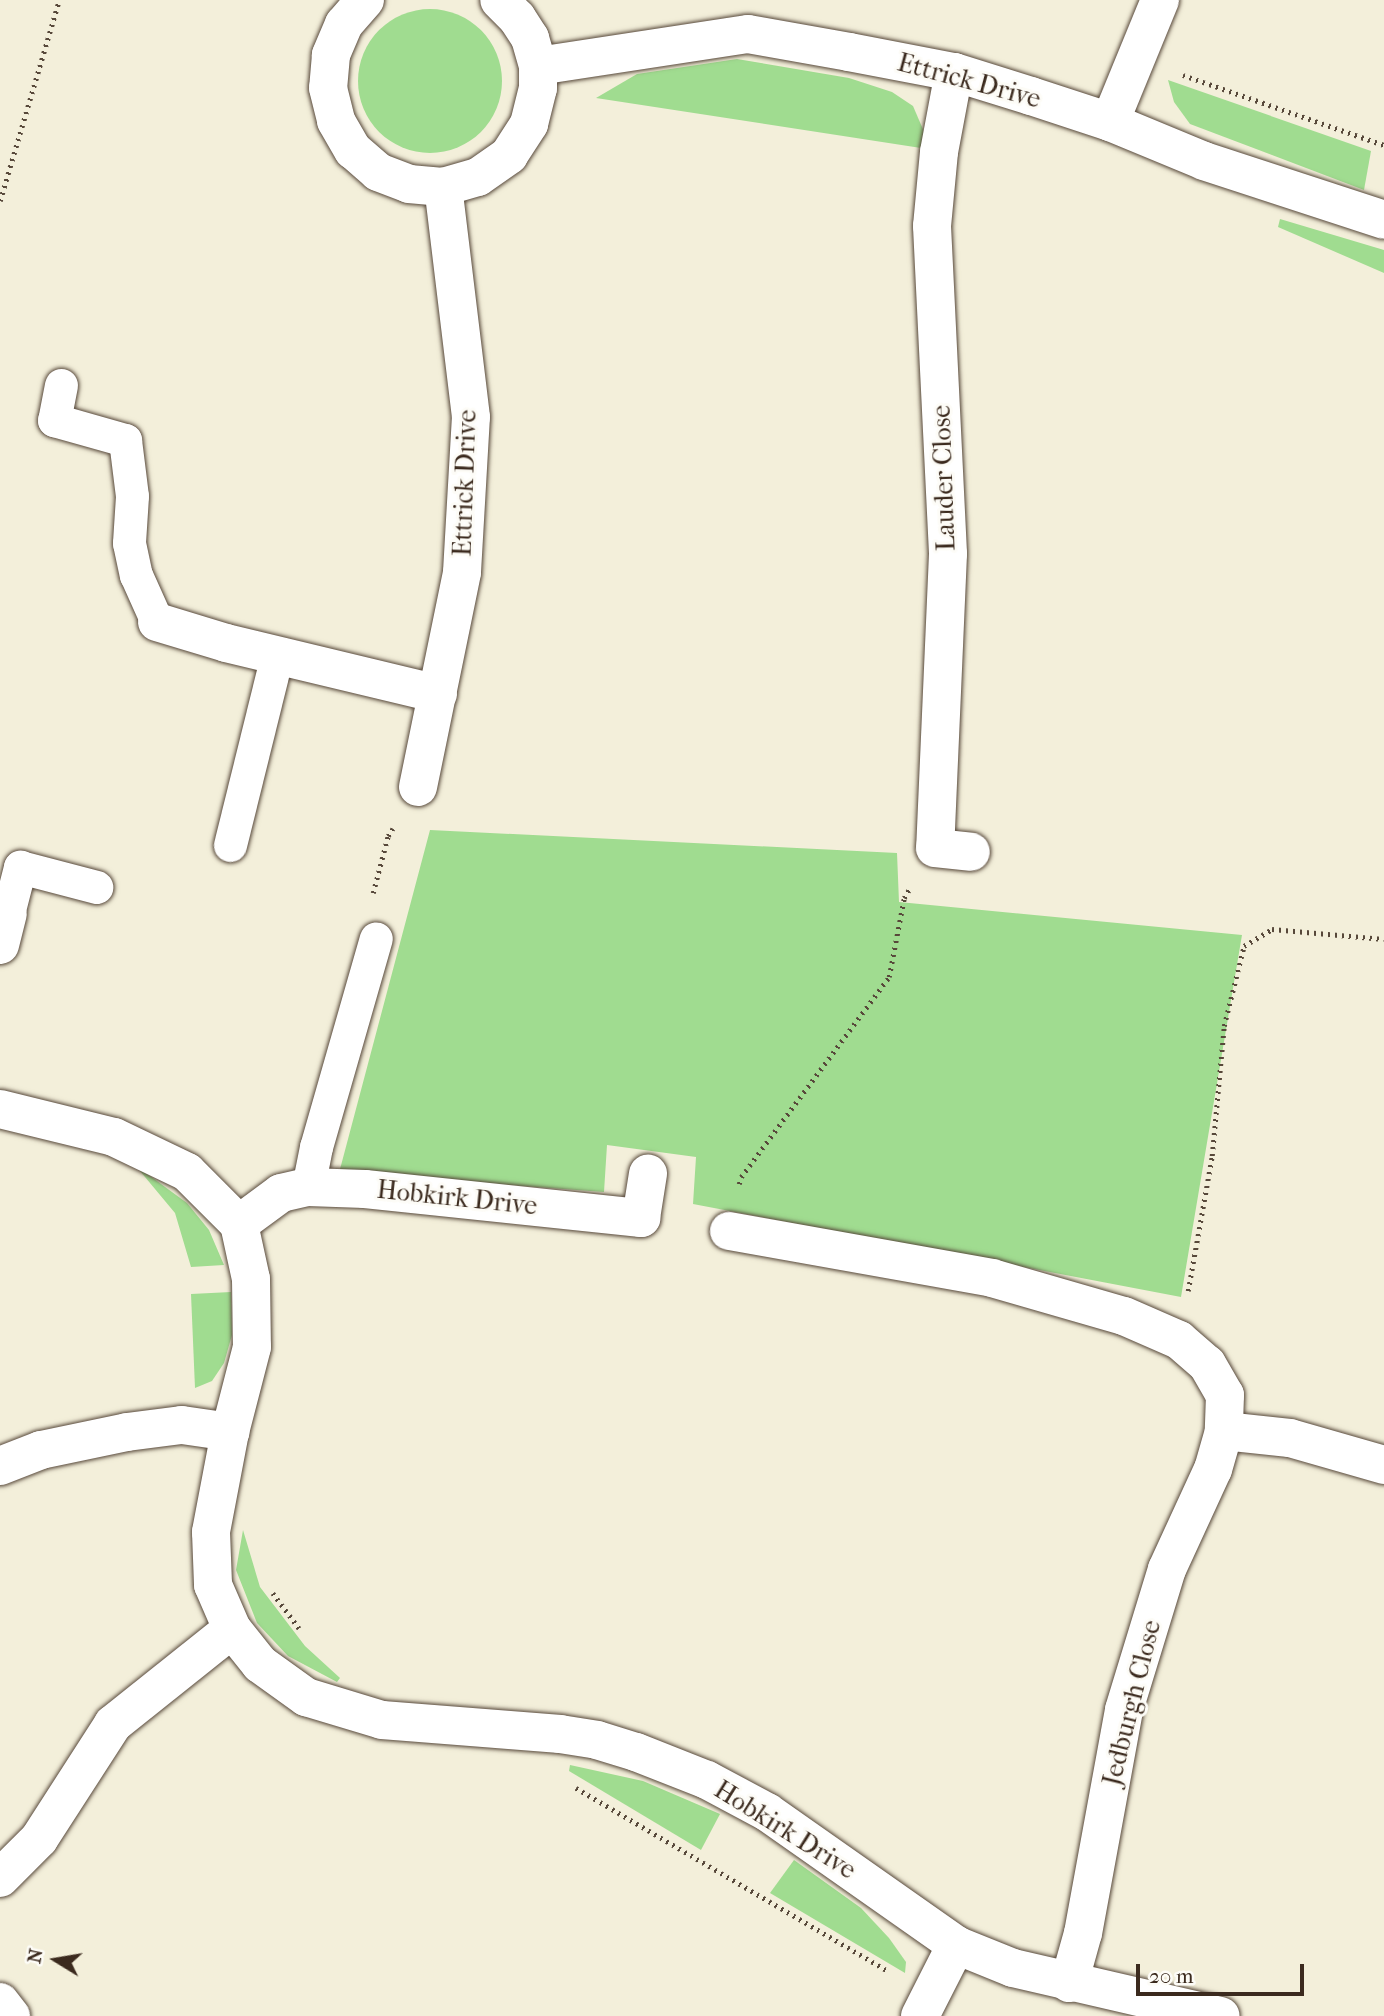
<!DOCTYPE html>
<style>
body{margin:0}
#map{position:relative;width:1384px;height:2016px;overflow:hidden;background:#f3efda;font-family:"IM FELL French Canon",serif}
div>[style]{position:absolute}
.green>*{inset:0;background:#a0dc90}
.round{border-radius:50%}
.path>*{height:4.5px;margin-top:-2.25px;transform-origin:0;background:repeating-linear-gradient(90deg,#57483a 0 2px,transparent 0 7px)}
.roads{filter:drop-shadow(0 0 2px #57483a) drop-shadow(0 0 2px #57483a)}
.lane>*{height:33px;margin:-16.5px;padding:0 16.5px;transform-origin:16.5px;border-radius:16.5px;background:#fff}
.street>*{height:38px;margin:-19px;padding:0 19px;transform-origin:19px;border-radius:19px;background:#fff}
span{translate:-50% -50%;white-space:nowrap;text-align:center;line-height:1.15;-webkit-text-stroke:6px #fdfcf7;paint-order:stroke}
.street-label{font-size:26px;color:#3b2a1e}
.north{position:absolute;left:21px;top:1925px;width:70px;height:70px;-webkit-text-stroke:5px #fdfcf7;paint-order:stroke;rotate:281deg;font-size:19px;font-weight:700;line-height:28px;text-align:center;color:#3b2a1e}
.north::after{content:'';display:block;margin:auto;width:24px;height:32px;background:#3b2a1e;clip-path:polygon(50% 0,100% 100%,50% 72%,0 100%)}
.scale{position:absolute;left:1136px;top:1964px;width:168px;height:32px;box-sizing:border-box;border:4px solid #3b2a1e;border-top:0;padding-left:9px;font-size:21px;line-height:24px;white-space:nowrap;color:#3b2a1e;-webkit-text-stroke:5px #fdfcf7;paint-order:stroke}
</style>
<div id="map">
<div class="green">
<div class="round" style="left:358px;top:9px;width:144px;height:144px"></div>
<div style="clip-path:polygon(737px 59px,849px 78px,892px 92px,913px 106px,925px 134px,921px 148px,596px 98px,637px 74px)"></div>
<div style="clip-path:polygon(1168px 80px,1371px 151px,1364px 190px,1190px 124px,1174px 102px)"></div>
<div style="clip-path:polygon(1280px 219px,1384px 250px,1384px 273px,1278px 227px)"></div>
<div style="clip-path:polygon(430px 830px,897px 853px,899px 902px,1242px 935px,1181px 1297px,693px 1204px,696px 1157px,607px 1145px,604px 1192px,339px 1173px)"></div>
<div style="clip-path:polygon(135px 1165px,187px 1203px,209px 1230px,224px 1265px,191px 1267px,175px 1213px)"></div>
<div style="clip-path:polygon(231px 1292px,232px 1335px,224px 1363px,212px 1381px,195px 1388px,191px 1294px)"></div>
<div style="clip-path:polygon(243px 1530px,260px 1587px,305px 1646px,340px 1678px,337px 1682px,288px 1656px,257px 1623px,236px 1570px)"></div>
<div style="clip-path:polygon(570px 1765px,643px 1781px,720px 1814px,701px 1850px,569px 1771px)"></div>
<div style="clip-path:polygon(794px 1860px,861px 1908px,889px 1938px,906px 1962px,905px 1973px,770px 1893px)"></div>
</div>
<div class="path">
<div style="left:1183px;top:75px;width:213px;rotate:19.2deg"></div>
<div style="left:0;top:201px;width:209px;rotate:-73.6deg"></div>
<div style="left:373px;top:893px;width:59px;rotate:-75.3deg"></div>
<div style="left:388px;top:836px;width:9px;rotate:-58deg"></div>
<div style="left:739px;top:1184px;width:7px;rotate:-74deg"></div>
<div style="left:741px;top:1177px;width:249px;rotate:-53.5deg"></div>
<div style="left:889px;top:977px;width:80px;rotate:-79.2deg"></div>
<div style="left:904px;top:898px;width:12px;rotate:-59deg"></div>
<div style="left:1188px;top:1291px;width:137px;rotate:-79.9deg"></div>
<div style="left:1212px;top:1156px;width:131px;rotate:-84.7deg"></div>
<div style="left:1224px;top:1026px;width:82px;rotate:-76deg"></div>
<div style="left:1244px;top:946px;width:33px;rotate:-31deg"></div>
<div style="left:1272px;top:929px;width:112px;rotate:5.1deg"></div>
<div style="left:273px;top:1593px;width:44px;rotate:53.4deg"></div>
<div style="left:576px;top:1788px;width:362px;rotate:30.4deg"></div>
</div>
<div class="roads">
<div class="lane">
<div style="left:61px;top:385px;width:36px;rotate:101deg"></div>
<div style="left:54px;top:420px;width:74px;rotate:15.7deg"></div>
<div style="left:125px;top:440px;width:56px;rotate:82.9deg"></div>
<div style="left:132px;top:496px;width:47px;rotate:93.7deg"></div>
<div style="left:129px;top:543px;width:33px;rotate:78deg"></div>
<div style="left:136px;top:575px;width:51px;rotate:65.9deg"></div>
<div style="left:230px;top:845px;width:196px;rotate:-76.1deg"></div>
<div style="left:8px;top:914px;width:49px;rotate:-75.7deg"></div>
<div style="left:20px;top:867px;width:79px;rotate:14.7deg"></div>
<div style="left:308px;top:1187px;width:41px;rotate:-78.7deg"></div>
<div style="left:316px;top:1147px;width:217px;rotate:-74deg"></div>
</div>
<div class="street">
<div style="left:365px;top:0;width:32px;rotate:131deg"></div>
<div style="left:344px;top:24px;width:34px;rotate:113deg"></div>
<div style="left:331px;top:55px;width:33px;rotate:95deg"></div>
<div style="left:328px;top:88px;width:34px;rotate:76deg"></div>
<div style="left:336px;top:121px;width:34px;rotate:60deg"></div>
<div style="left:353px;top:150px;width:33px;rotate:41deg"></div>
<div style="left:378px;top:172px;width:33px;rotate:21deg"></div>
<div style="left:409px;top:184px;width:34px;rotate:5deg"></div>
<div style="left:443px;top:187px;width:36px;rotate:-16deg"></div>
<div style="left:478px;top:177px;width:38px;rotate:-35deg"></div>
<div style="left:509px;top:155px;width:37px;rotate:-57deg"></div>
<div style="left:529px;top:124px;width:37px;rotate:-76deg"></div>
<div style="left:538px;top:88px;width:22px;rotate:-90deg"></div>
<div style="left:538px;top:66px;width:29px;rotate:-106deg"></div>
<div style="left:530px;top:38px;width:24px;rotate:-123deg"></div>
<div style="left:517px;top:18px;width:25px;rotate:-135deg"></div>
<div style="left:538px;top:66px;width:212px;rotate:-8.7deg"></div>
<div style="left:748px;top:34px;width:103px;rotate:10.1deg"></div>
<div style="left:849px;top:52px;width:107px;rotate:10.8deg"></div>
<div style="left:954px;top:72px;width:81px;rotate:17.3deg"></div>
<div style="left:1031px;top:96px;width:83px;rotate:18.2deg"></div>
<div style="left:1110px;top:122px;width:102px;rotate:22.5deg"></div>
<div style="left:1204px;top:161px;width:189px;rotate:18.1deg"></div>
<div style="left:954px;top:72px;width:81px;rotate:100.6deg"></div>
<div style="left:939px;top:152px;width:74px;rotate:95.4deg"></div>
<div style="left:932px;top:226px;width:328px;rotate:87.2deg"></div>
<div style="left:948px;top:554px;width:294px;rotate:92.5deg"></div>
<div style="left:935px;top:848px;width:36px;rotate:6deg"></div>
<div style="left:1110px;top:122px;width:132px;rotate:-67.7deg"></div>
<div style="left:157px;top:622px;width:72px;rotate:16.9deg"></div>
<div style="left:226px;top:643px;width:218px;rotate:13.5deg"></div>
<div style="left:418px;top:787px;width:219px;rotate:-78.4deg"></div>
<div style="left:462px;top:572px;width:155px;rotate:-86.7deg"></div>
<div style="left:471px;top:417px;width:232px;rotate:-96.9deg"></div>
<div style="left:0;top:945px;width:32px;rotate:-76deg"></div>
<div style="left:0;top:1109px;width:117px;rotate:13.8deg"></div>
<div style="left:114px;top:1137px;width:81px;rotate:25.6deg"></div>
<div style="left:187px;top:1172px;width:74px;rotate:45deg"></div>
<div style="left:239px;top:1224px;width:56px;rotate:77.7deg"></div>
<div style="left:251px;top:1279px;width:68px;rotate:89.2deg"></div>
<div style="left:252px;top:1347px;width:88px;rotate:104.5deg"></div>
<div style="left:230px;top:1432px;width:102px;rotate:100.8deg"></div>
<div style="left:211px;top:1532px;width:53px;rotate:87.8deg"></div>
<div style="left:213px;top:1585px;width:48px;rotate:66.6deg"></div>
<div style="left:232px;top:1629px;width:45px;rotate:51.3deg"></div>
<div style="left:260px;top:1664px;width:57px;rotate:35.7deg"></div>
<div style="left:306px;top:1697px;width:79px;rotate:16.8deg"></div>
<div style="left:382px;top:1720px;width:179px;rotate:4.5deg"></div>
<div style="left:560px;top:1734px;width:37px;rotate:9deg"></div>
<div style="left:597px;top:1740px;width:41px;rotate:17.1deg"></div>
<div style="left:636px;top:1752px;width:76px;rotate:21.5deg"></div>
<div style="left:707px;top:1780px;width:68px;rotate:28.1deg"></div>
<div style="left:767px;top:1812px;width:231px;rotate:35.1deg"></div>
<div style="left:956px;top:1945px;width:61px;rotate:22deg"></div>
<div style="left:1013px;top:1968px;width:213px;rotate:13deg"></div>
<div style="left:239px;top:1224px;width:52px;rotate:-36.4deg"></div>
<div style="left:281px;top:1193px;width:28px;rotate:-13deg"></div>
<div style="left:308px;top:1187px;width:57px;rotate:2deg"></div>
<div style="left:365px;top:1189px;width:278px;rotate:6deg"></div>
<div style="left:641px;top:1218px;width:45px;rotate:-81deg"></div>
<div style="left:729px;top:1231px;width:267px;rotate:10.1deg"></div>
<div style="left:992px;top:1278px;width:137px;rotate:16.1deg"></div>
<div style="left:1124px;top:1316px;width:60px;rotate:23.6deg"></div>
<div style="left:1179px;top:1340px;width:37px;rotate:41deg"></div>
<div style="left:1207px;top:1364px;width:36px;rotate:60deg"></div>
<div style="left:1225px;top:1395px;width:36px;rotate:92deg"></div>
<div style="left:1224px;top:1431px;width:40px;rotate:106deg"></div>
<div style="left:1213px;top:1469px;width:110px;rotate:114.7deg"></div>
<div style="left:1167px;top:1569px;width:147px;rotate:107deg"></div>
<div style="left:1124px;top:1710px;width:227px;rotate:100.4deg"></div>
<div style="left:1083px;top:1933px;width:52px;rotate:105.6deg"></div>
<div style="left:1224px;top:1431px;width:66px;rotate:6.1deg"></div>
<div style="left:1290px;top:1438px;width:98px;rotate:16deg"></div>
<div style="left:0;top:1466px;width:44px;rotate:-21.3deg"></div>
<div style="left:41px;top:1450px;width:88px;rotate:-11.8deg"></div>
<div style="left:127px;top:1432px;width:55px;rotate:-7.3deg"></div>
<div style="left:182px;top:1425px;width:49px;rotate:8.3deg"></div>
<div style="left:0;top:1878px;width:55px;rotate:-45deg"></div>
<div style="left:39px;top:1839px;width:137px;rotate:-57.2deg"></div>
<div style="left:113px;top:1724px;width:152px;rotate:-38.6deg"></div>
<div style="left:0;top:2002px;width:18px;rotate:52deg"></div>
<div style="left:920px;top:2016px;width:80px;rotate:-63.1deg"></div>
</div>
</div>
<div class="street-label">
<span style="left:969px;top:81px;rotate:15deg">Ettrick Drive</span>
<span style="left:944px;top:478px;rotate:-92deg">Lauder Close</span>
<span style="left:465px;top:483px;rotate:-88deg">Ettrick Drive</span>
<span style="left:457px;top:1198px;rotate:6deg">Hobkirk Drive</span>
<span style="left:1132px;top:1703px;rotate:-76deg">Jedburgh Close</span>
<span style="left:785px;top:1830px;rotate:32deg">Hobkirk Drive</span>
</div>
<div class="north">N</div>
<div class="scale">20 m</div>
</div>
